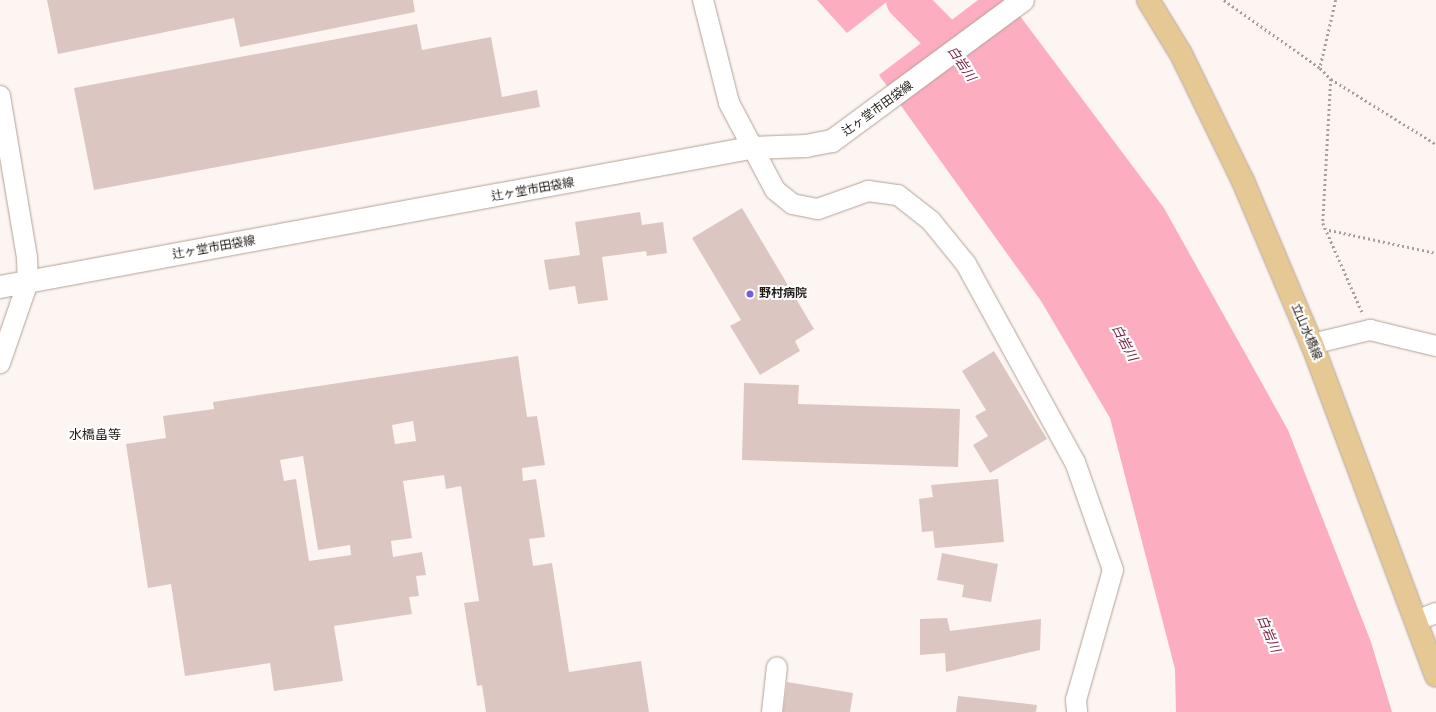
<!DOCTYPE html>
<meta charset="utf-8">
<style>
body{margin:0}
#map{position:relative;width:1436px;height:712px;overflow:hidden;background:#fdf5f1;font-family:Jost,"Noto Sans JP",sans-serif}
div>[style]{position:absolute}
.water>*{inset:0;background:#fdadc0}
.river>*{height:39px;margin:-19.5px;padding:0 19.5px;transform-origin:19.5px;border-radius:19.5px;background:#fdadc0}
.building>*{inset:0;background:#dcc6c2}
.path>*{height:2.5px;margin-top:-1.25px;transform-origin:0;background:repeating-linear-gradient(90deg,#a69f9b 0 2px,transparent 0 5px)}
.roads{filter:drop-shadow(0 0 1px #b2a196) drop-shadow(0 0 1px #b2a196)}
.street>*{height:20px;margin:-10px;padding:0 10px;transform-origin:10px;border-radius:10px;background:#fff}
.secondary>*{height:22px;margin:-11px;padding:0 11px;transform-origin:11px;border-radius:11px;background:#fff}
.primary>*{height:22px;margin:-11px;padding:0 11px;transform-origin:11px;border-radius:11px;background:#e6c895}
.dots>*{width:11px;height:11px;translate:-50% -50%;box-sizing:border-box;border:2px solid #fff;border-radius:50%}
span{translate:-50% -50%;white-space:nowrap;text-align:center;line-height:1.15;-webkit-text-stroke:4px #fff;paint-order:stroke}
.street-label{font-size:12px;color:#221c18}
.poi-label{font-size:12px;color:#221c18;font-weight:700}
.left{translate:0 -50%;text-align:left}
.water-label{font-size:13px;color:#7b2040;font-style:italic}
.neighbourhood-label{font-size:13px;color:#221c18}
</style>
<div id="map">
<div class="water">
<div style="clip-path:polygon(817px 0,889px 0,847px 33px)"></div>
<div style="clip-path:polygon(978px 0,1008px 0,1164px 208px,1288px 430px,1371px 642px,1392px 712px,1176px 712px,1175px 669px,1110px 418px,1041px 301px,879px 75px)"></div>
</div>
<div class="river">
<div style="left:905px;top:0;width:59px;rotate:45deg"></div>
<div style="left:947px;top:42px;width:38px;rotate:57deg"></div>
</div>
<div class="building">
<div style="clip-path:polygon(47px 0,413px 0,415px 12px,240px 47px,234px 18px,58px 54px)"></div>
<div style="clip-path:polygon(417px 24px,422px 50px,491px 37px,502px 97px,537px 90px,540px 107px,94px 190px,74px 88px)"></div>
<div style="clip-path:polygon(742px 208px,814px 329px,795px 341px,800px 351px,760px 375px,730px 326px,741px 320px,692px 238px)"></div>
<div style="clip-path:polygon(640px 212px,642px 225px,663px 222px,667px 253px,647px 256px,646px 251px,602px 257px,608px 300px,578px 304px,575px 286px,549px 290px,544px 260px,580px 255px,575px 222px)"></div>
<div style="clip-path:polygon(994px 351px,1047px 439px,990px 473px,973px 445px,988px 436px,975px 416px,986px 410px,962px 371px)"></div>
<div style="clip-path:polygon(evenodd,518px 356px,527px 417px,537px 416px,545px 465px,522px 468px,523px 481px,536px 479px,545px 537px,529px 539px,533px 566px,552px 563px,569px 672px,641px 661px,649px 712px,486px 712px,482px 685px,477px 686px,464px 603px,479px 601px,461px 486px,446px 489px,444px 475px,403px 481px,412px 538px,391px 541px,393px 557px,422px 552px,426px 575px,416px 576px,419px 596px,409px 597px,412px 614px,334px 626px,343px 681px,274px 691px,270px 663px,185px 676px,171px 584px,148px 588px,126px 444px,166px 438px,163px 416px,214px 409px,213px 402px,518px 356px,413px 421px,416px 441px,395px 444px,392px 425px,413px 421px,518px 356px,303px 456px,318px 550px,350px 545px,351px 555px,309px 561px,296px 479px,284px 481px,280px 460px,303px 456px)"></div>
<div style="clip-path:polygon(744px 383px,799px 385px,798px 404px,960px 409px,958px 467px,742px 460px)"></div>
<div style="clip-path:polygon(998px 479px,1004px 542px,935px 548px,933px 531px,922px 532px,919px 499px,933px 497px,931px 485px)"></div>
<div style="clip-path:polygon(942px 553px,998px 564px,991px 602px,962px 597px,964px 585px,937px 580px)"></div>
<div style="clip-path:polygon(947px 618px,950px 631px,1041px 619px,1040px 650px,946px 672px,945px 653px,920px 655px,920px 619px)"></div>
<div style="clip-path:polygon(787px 682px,853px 693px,850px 712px,783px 712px)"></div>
<div style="clip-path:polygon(958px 696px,1037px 705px,1036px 712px,956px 712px)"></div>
</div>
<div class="path">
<div style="left:1224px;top:0;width:118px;rotate:35.3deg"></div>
<div style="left:1336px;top:0;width:70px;rotate:103.2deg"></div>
<div style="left:1320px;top:68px;width:16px;rotate:45deg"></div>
<div style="left:1331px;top:79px;width:144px;rotate:93.2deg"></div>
<div style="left:1323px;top:223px;width:97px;rotate:66.3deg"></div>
<div style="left:1331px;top:79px;width:123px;rotate:31.8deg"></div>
<div style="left:1329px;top:230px;width:109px;rotate:12.1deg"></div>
</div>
<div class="roads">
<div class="street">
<div style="left:703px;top:0;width:106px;rotate:75.8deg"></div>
<div style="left:729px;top:103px;width:98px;rotate:62.1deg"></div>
<div style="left:775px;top:190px;width:22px;rotate:39deg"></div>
<div style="left:792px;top:204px;width:26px;rotate:11deg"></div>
<div style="left:818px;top:209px;width:53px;rotate:-19.8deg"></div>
<div style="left:868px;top:191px;width:30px;rotate:8deg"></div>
<div style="left:898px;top:195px;width:42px;rotate:38.2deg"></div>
<div style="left:931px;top:221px;width:55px;rotate:50.9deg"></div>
<div style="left:966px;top:264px;width:226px;rotate:61.2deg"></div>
<div style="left:1075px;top:462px;width:114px;rotate:70.6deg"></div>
<div style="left:1113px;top:570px;width:135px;rotate:105.9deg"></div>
<div style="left:1076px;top:700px;width:12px;rotate:85deg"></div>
<div style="left:0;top:96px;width:163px;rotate:80.5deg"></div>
<div style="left:27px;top:257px;width:25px;rotate:88deg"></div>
<div style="left:28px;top:282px;width:86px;rotate:109.1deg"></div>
<div style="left:1312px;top:344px;width:60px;rotate:-13.6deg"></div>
<div style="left:1370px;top:330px;width:68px;rotate:13.6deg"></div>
<div style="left:1416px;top:621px;width:22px;rotate:-22deg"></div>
<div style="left:772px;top:712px;width:45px;rotate:-83.7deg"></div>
</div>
<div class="secondary">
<div style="left:0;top:287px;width:763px;rotate:-10.5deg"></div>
<div style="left:750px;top:148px;width:56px;rotate:-2deg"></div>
<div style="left:806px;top:146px;width:26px;rotate:-11deg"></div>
<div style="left:832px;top:141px;width:237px;rotate:-36.4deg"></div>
</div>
<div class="primary">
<div style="left:1148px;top:0;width:63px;rotate:58.6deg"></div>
<div style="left:1181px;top:54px;width:141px;rotate:64deg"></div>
<div style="left:1243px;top:181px;width:177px;rotate:67.1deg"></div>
<div style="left:1312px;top:344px;width:354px;rotate:69.5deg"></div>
</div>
</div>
<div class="dots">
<div style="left:750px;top:294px;background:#775dd8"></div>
</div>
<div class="street-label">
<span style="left:878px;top:109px;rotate:-36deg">辻ヶ堂市田袋線</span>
<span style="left:533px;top:190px;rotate:-10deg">辻ヶ堂市田袋線</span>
<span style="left:214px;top:248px;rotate:-10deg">辻ヶ堂市田袋線</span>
<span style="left:1306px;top:332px;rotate:67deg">立山水橋線</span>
</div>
<div class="poi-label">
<span class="left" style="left:759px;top:294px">野村病院</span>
</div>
<div class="water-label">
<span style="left:961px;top:64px;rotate:56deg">白岩川</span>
<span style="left:1124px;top:343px;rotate:62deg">白岩川</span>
<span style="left:1268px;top:634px;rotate:67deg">白岩川</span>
</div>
<div class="neighbourhood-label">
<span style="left:95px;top:435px">水橋畠等</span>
</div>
</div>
